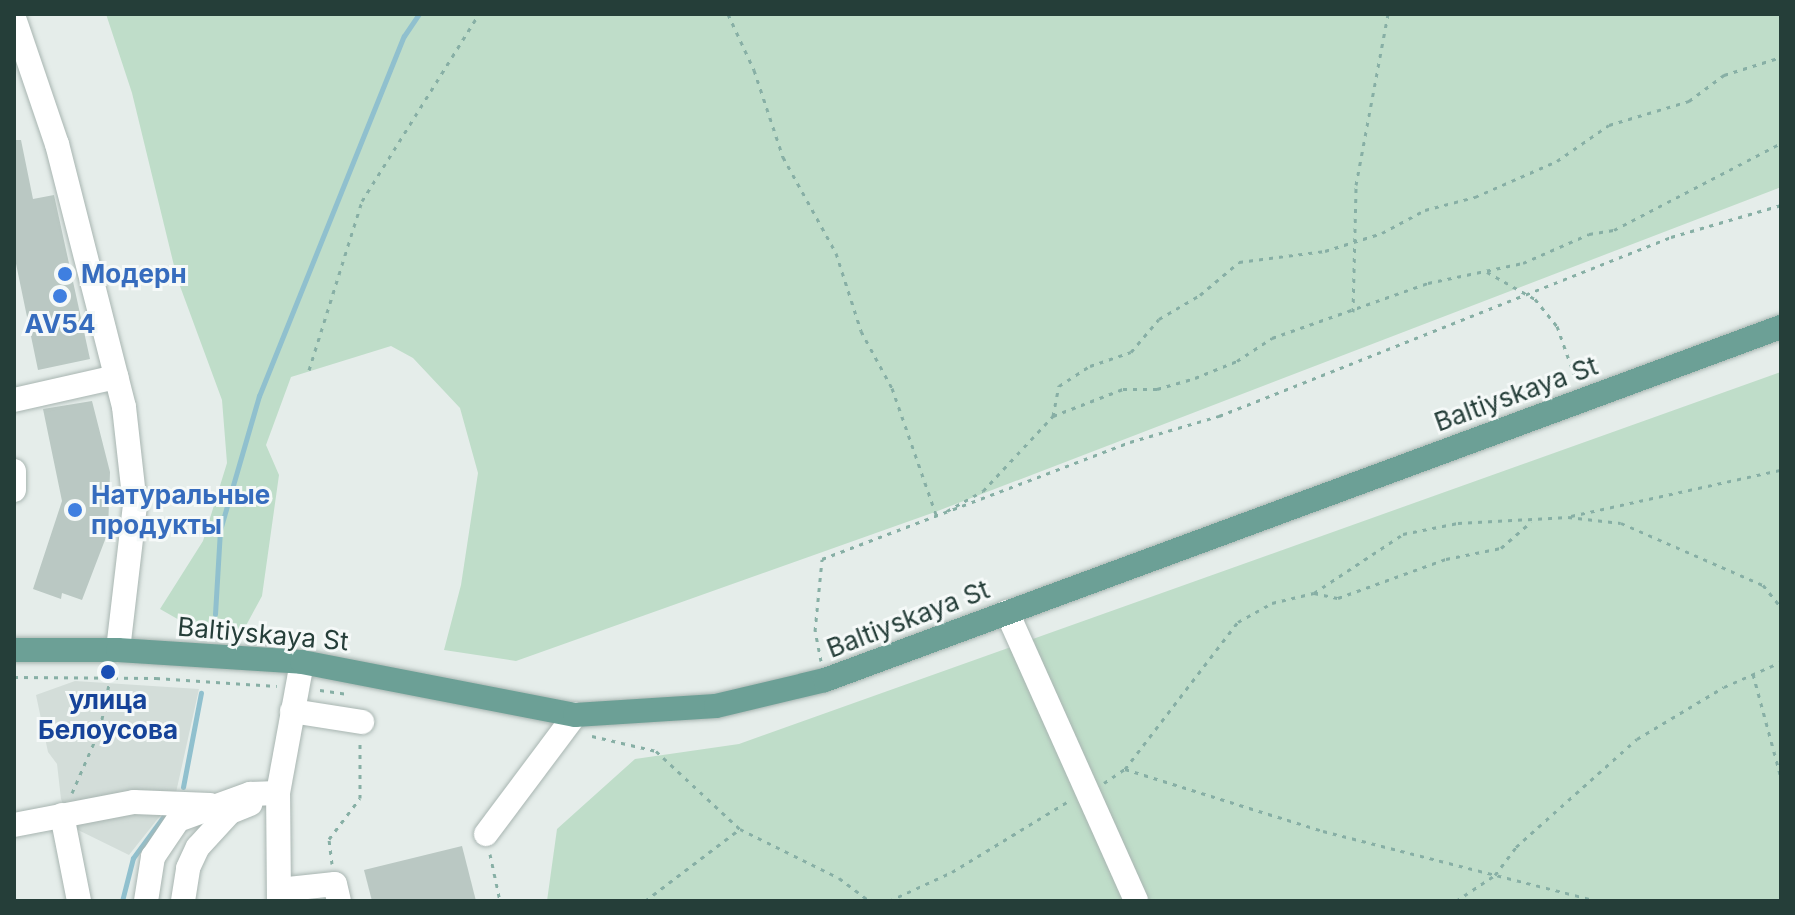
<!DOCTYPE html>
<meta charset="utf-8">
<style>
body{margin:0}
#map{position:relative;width:1795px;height:915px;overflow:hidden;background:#e5edea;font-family:Inter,sans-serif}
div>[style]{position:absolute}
.built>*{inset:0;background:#d3ddd9}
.green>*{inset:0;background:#bfddc9}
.stream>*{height:5px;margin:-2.5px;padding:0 2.5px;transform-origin:2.5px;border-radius:2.5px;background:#90c0ce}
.building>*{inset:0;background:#bac8c3}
.path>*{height:3px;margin-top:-1.5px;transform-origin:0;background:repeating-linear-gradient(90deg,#87afa5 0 4px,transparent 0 10px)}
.roads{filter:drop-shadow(0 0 2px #a8b5b1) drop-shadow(0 0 2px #a8b5b1)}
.minor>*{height:24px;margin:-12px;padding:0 12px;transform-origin:12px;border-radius:12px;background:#fff}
.major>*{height:24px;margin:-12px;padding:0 12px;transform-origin:12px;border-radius:12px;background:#6ca096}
.dots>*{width:22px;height:22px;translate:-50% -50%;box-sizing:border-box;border:4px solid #f5f9f8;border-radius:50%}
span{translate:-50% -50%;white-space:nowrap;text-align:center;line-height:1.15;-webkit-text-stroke:6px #f5f9f8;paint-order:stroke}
.shop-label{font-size:26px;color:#366cbe;font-weight:700}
.left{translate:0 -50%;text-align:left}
.street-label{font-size:26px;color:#253e39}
.transit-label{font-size:26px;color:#164399;font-weight:700}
.frame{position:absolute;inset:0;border:16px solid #253e39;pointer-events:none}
</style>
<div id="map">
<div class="built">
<div style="clip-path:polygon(75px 681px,199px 689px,175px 797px,129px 855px,72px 827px,61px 799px,57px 764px,48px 752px,36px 695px)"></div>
</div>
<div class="green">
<div style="clip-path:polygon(106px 14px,1781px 14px,1781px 187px,935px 512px,516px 661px,444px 650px,461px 585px,478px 473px,460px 408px,413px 358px,391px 346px,291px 377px,266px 445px,279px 475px,262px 596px,242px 633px,209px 637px,160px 609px,203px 541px,227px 463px,222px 400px,177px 278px,132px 93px)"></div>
<div style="clip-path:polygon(1781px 372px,1781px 901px,547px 901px,557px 829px,635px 759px,739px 744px)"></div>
</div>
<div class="stream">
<div style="left:215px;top:614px;width:84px;rotate:-86.6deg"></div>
<div style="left:220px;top:530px;width:140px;rotate:-73.8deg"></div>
<div style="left:259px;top:396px;width:388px;rotate:-68.1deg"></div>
<div style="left:404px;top:36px;width:27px;rotate:-56deg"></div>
<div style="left:183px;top:787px;width:96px;rotate:-79.2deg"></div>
<div style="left:122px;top:901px;width:44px;rotate:-75.7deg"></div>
<div style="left:133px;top:858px;width:56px;rotate:-53.7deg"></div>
</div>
<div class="building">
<div style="clip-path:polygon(14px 140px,21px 140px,33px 199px,54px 195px,90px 359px,38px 370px,14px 254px)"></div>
<div style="clip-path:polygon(92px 401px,110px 472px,108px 532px,82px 600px,62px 593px,61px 599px,33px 589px,62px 501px,43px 409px)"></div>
<div style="clip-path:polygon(462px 846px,476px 901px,372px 901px,364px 870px)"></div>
</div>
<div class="path">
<div style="left:728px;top:14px;width:62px;rotate:65.1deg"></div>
<div style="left:754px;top:70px;width:92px;rotate:71.6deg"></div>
<div style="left:783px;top:157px;width:110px;rotate:61.1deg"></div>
<div style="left:836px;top:253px;width:82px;rotate:72.2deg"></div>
<div style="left:861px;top:331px;width:65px;rotate:61.5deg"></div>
<div style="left:892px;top:388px;width:137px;rotate:70.8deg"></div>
<div style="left:1487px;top:272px;width:55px;rotate:29.4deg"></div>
<div style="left:1535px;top:299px;width:35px;rotate:51deg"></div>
<div style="left:1557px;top:326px;width:57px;rotate:70.6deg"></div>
<div style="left:1353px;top:312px;width:127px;rotate:-88.6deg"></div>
<div style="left:1356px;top:185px;width:174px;rotate:-79.4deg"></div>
<div style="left:309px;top:370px;width:177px;rotate:-72.6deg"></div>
<div style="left:362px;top:201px;width:221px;rotate:-58deg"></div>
<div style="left:1053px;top:416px;width:31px;rotate:-79deg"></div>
<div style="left:1059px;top:386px;width:37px;rotate:-33deg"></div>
<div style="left:1090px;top:366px;width:43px;rotate:-18.9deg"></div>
<div style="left:1131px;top:352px;width:43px;rotate:-49.7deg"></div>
<div style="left:1159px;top:319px;width:48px;rotate:-30.3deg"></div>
<div style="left:1200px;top:295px;width:51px;rotate:-40.2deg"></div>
<div style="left:1239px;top:262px;width:87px;rotate:-7.3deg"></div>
<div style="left:1325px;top:251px;width:60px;rotate:-17.5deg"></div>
<div style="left:1382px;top:233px;width:49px;rotate:-28.1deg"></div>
<div style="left:1425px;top:210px;width:52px;rotate:-14.6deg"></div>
<div style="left:1475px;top:197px;width:90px;rotate:-23.7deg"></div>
<div style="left:1557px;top:161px;width:63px;rotate:-34.7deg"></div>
<div style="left:1609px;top:125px;width:84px;rotate:-16.7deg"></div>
<div style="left:1689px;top:101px;width:44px;rotate:-36.6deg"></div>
<div style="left:1724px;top:75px;width:60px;rotate:-17.5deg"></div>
<div style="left:947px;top:511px;width:41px;rotate:-29.1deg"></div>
<div style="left:983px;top:491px;width:103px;rotate:-47deg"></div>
<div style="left:1053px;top:416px;width:75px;rotate:-21.1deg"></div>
<div style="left:1123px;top:389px;width:34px"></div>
<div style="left:1157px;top:389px;width:40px;rotate:-16deg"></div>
<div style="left:1195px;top:378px;width:45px;rotate:-22deg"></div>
<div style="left:1237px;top:361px;width:42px;rotate:-33.3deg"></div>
<div style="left:1272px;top:338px;width:165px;rotate:-19.4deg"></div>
<div style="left:1428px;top:283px;width:97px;rotate:-11.9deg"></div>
<div style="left:1523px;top:263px;width:72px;rotate:-23.7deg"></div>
<div style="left:1589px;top:234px;width:25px;rotate:-9deg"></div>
<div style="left:1614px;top:230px;width:188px;rotate:-27.5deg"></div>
<div style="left:1571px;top:516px;width:215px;rotate:-12.4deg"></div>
<div style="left:1314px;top:593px;width:25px;rotate:12deg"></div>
<div style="left:1338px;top:598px;width:115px;rotate:-19.9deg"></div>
<div style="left:1446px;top:559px;width:56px;rotate:-11.3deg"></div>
<div style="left:1501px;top:548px;width:40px;rotate:-41deg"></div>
<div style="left:821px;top:661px;width:31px;rotate:-101deg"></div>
<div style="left:815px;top:631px;width:72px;rotate:-84.4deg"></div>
<div style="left:822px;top:559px;width:329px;rotate:-20.8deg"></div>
<div style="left:1130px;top:442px;width:93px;rotate:-16.3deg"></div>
<div style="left:1219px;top:416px;width:486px;rotate:-21.6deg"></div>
<div style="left:1671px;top:237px;width:115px;rotate:-16.2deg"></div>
<div style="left:1753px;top:674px;width:108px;rotate:74.9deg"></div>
<div style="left:14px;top:677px;width:142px;rotate:0.4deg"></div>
<div style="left:156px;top:678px;width:121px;rotate:3.8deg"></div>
<div style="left:320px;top:690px;width:28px;rotate:8deg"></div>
<div style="left:592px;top:736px;width:66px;rotate:13.2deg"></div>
<div style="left:656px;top:751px;width:115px;rotate:42.9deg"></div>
<div style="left:740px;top:829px;width:110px;rotate:26.3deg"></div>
<div style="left:839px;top:878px;width:38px;rotate:37deg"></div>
<div style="left:1125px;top:769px;width:185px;rotate:-52.5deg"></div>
<div style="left:1238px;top:622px;width:39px;rotate:-29deg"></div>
<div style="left:1272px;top:603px;width:43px;rotate:-13.4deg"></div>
<div style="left:1314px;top:593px;width:107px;rotate:-33.5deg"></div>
<div style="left:1403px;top:534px;width:56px;rotate:-11.3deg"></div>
<div style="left:1458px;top:523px;width:110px;rotate:-3.1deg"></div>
<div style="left:1568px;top:517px;width:53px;rotate:6.5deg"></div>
<div style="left:1621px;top:523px;width:155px;rotate:23.6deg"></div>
<div style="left:1763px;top:585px;width:28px;rotate:51deg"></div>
<div style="left:1104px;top:783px;width:25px;rotate:-34deg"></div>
<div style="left:1125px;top:769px;width:207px;rotate:17.4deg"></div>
<div style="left:1323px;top:831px;width:283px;rotate:14.3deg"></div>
<div style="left:72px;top:793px;width:70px;rotate:-66.4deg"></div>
<div style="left:100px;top:729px;width:51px;rotate:-78.7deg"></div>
<div style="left:490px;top:854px;width:48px;rotate:78deg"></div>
<div style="left:332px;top:864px;width:25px;rotate:-97deg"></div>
<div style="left:329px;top:839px;width:51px;rotate:-52.9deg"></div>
<div style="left:360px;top:798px;width:55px;rotate:-90deg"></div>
<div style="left:645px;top:901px;width:119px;rotate:-37.2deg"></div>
<div style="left:889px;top:901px;width:69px;rotate:-24.7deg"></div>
<div style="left:952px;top:872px;width:137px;rotate:-31.3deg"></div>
<div style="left:1456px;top:901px;width:47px;rotate:-33.7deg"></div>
<div style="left:1495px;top:875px;width:35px;rotate:-53deg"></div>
<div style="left:1516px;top:847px;width:162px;rotate:-41.8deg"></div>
<div style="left:1637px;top:739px;width:101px;rotate:-30.9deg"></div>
<div style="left:1724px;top:687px;width:62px;rotate:-23.7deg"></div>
</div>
<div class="roads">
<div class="minor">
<div style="left:14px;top:18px;width:133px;rotate:71.2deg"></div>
<div style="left:57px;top:144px;width:271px;rotate:75.7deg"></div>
<div style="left:124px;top:407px;width:99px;rotate:83.6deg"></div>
<div style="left:135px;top:505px;width:146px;rotate:96.7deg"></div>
<div style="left:14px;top:400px;width:105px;rotate:-12.7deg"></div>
<div style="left:14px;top:471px;width:19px;rotate:90deg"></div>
<div style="left:1007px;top:612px;width:316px;rotate:65.9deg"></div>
<div style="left:292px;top:711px;width:71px;rotate:8.9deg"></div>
<div style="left:62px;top:815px;width:88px;rotate:78.8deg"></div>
<div style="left:14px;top:825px;width:122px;rotate:-10.9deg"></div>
<div style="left:134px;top:802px;width:76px;rotate:2.3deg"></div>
<div style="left:486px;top:834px;width:149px;rotate:-53.2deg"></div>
<div style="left:279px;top:890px;width:56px;rotate:-6.1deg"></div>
<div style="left:335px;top:884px;width:17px;rotate:77deg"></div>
<div style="left:146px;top:901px;width:45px;rotate:-81deg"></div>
<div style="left:153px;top:857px;width:45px;rotate:-56deg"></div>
<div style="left:178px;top:820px;width:77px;rotate:-19.9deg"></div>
<div style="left:250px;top:794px;width:28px;rotate:-2deg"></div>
<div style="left:183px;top:901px;width:33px;rotate:-81deg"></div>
<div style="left:188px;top:868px;width:23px;rotate:-65deg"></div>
<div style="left:198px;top:847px;width:47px;rotate:-47.6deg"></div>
<div style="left:230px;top:812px;width:22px;rotate:-22deg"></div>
<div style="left:279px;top:901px;width:108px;rotate:-90.5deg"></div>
<div style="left:278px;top:793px;width:133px;rotate:-79.6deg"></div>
</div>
<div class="major">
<div style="left:14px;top:650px;width:104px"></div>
<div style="left:118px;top:650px;width:184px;rotate:3.7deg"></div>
<div style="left:302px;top:662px;width:278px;rotate:11deg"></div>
<div style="left:575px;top:715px;width:141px;rotate:-3.7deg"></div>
<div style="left:716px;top:706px;width:112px;rotate:-13.4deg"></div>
<div style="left:825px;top:680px;width:1019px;rotate:-20.27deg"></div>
</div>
</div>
<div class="dots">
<div style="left:65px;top:274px;background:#3f7fe0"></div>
<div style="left:60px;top:296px;background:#3f7fe0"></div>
<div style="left:75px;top:510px;background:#3f7fe0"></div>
<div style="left:108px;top:672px;background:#1a4fb4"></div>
</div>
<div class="shop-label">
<span class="left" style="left:81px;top:274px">Модерн</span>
<span style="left:60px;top:324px">AV54</span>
<span class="left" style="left:91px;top:510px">Натуральные<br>продукты</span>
</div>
<div class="street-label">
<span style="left:1516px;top:394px;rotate:-20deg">Baltiyskaya St</span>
<span style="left:908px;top:619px;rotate:-21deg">Baltiyskaya St</span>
<span style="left:263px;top:634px;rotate:5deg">Baltiyskaya St</span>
</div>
<div class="transit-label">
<span style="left:108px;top:715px">улица<br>Белоусова</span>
</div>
<div class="frame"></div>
</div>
